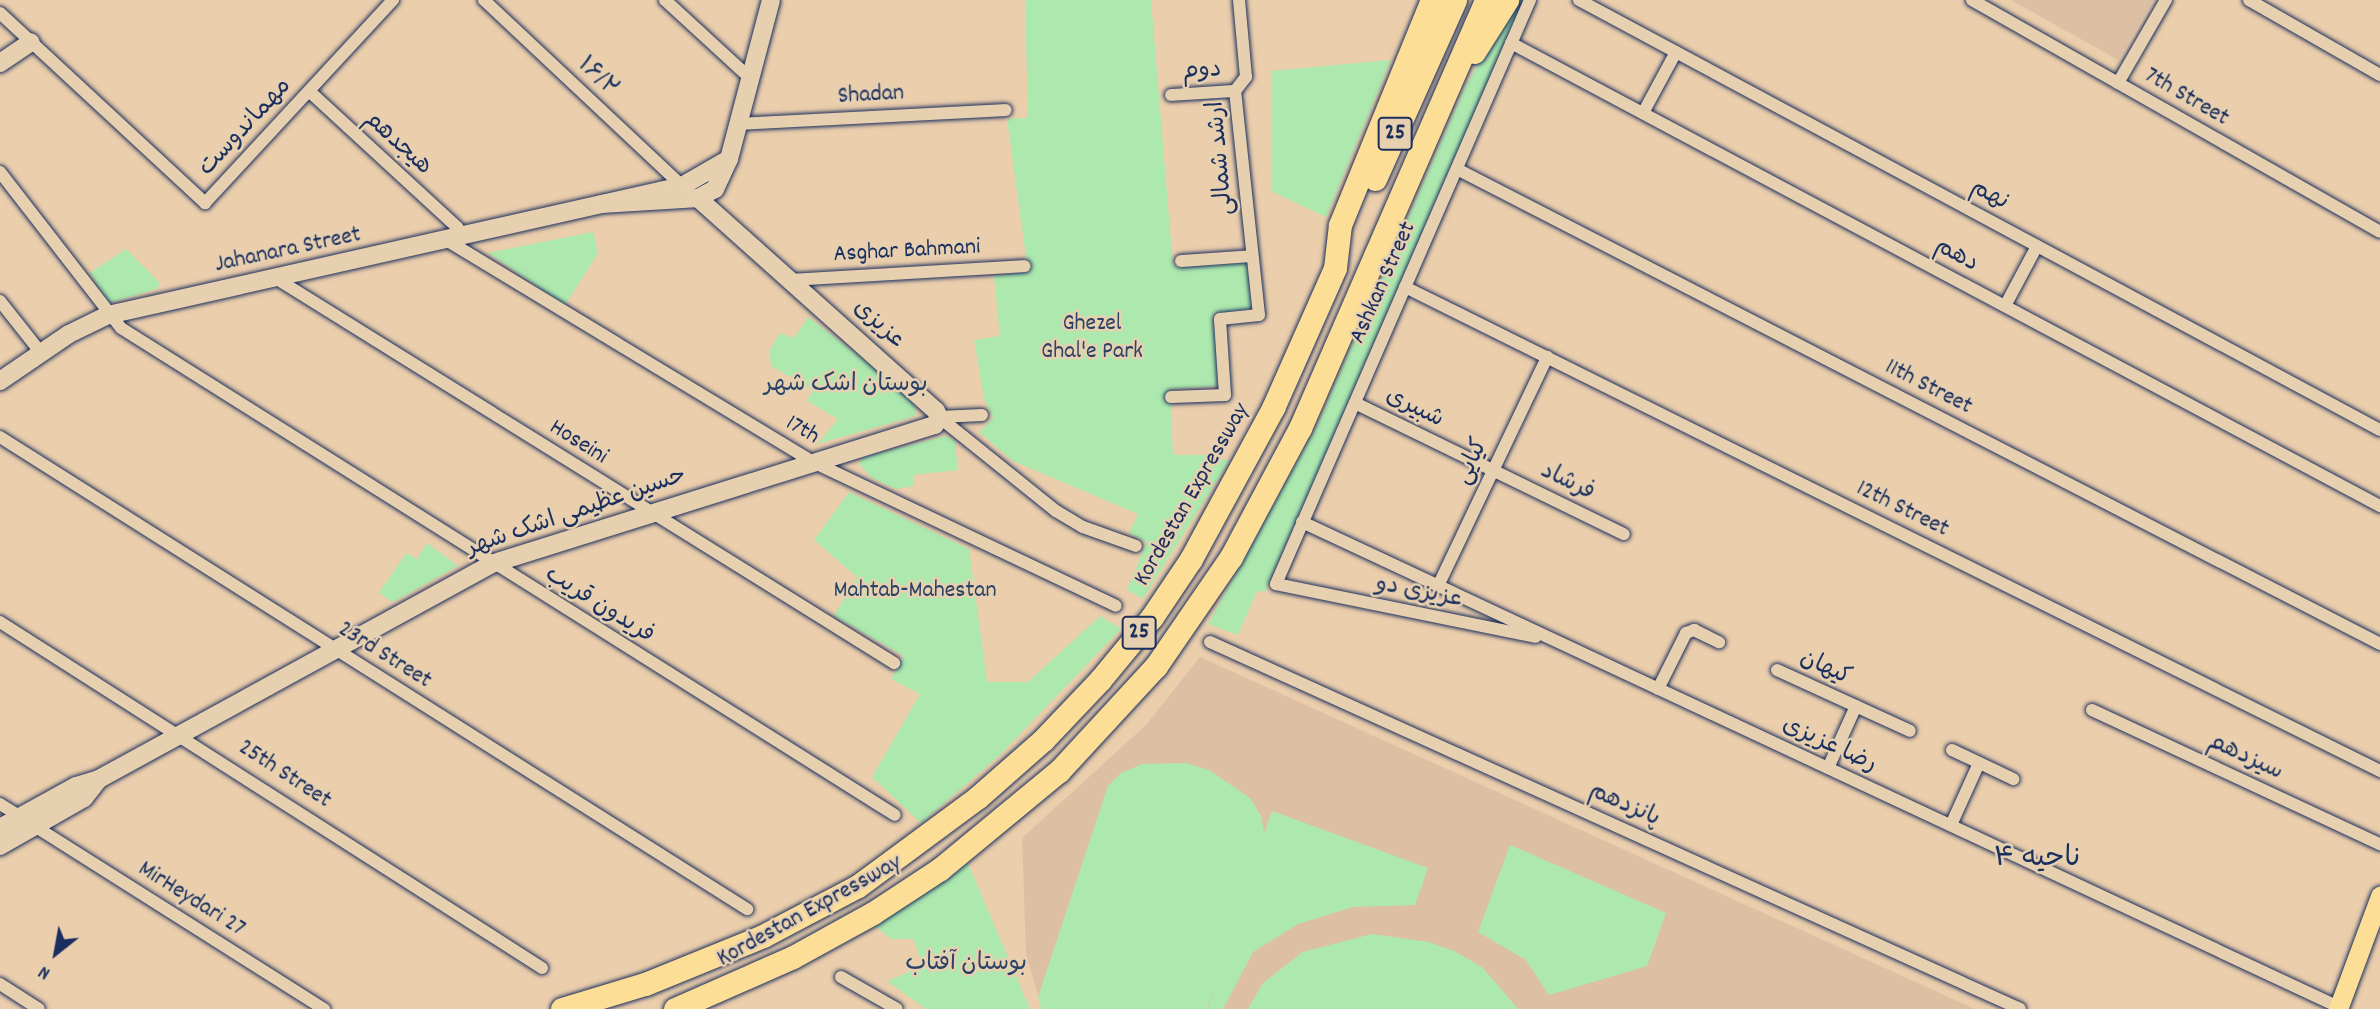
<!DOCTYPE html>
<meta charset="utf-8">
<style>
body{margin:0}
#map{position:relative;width:2380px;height:1009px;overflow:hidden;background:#ebceac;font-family:Dekko,"Playpen Sans Arabic",sans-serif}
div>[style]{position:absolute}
.built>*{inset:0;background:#ddc0a4}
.green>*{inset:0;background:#ade9ae}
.roads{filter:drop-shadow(0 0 2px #1b2f5e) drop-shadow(0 0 2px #1b2f5e)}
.street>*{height:12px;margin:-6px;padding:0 6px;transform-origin:6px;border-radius:6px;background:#e7d0b0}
.secondary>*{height:18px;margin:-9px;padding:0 9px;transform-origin:9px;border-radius:9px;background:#e7d0b0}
.primary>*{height:19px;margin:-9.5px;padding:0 9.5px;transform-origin:9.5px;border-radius:9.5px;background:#fdde96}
.highway>*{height:23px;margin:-11.5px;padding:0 11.5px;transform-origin:11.5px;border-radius:11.5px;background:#fdde96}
span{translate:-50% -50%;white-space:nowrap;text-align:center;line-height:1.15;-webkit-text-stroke:5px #e7d0b0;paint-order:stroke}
.shield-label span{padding:2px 5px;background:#e7d0b0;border:2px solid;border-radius:5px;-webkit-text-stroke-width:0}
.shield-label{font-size:23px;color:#1b2f5e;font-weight:700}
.street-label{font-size:24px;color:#1b2f5e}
.park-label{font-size:24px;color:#2a4266}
.quarter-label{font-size:28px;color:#1b2f5e}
.north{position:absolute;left:21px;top:918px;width:70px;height:70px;-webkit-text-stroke:5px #e7d0b0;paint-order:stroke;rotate:211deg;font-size:19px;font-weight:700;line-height:28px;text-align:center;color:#1b2f5e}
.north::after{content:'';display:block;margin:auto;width:24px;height:32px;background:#1b2f5e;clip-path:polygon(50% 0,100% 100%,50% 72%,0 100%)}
</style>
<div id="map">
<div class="built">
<div style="clip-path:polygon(2011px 0,2153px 0,2118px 60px)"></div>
<div style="clip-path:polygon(1200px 657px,1975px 1009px,1042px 1009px,1026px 954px,1022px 838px,1146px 725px)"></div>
</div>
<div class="green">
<div style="clip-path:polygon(1025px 0,1151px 0,1173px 266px,1247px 259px,1253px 310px,1213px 314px,1220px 386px,1170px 389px,1173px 455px,1208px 455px,1229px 461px,1143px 599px,1127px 590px,1147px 542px,1129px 533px,1138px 514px,1013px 461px,979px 432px,993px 418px,984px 399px,974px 340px,1000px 336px,994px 276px,1028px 272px,1007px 119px,1028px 118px)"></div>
<div style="clip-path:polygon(1517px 0,1526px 0,1265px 592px,1257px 591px,1238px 635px,1208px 624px,1317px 426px,1467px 83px)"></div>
<div style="clip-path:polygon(1391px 60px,1326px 217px,1271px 191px,1271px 71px)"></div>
<div style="clip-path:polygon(593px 232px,598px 253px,565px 305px,488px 253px)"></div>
<div style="clip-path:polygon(126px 249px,160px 283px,156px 289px,109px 303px,90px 273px)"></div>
<div style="clip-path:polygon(808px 317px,913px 397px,916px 416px,817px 444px,838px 419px,807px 401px,813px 390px,771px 366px,769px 351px,780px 333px,794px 338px)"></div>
<div style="clip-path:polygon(946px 436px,955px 441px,958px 470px,913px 475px,914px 486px,896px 489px,872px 478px,859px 464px,864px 457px)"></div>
<div style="clip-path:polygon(849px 492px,969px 549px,987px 682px,1028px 682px,1100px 616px,1121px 629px,1000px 755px,921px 823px,872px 777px,920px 694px,891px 679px,904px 656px,834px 616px,857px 577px,814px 540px)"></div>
<div style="clip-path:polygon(427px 543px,458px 566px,393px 602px,379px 593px,406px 553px,417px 559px)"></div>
<div style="clip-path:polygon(1186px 763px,1209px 770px,1250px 798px,1261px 816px,1264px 833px,1272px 811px,1428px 868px,1415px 905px,1353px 907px,1298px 924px,1253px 952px,1223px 1009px,1208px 1009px,1216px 983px,1207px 1009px,1041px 1009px,1038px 997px,1108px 786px,1121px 773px,1142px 764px)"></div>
<div style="clip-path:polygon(1510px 845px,1666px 913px,1647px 966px,1549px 995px,1526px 960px,1478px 932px)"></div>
<div style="clip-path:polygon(967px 861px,1030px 1009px,926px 1009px,887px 981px,923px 966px,913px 939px,891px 939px,875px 926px)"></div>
<div style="clip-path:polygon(1372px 934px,1428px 942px,1454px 951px,1482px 967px,1518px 1009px,1248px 1009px,1263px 983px,1303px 952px)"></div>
</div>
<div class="roads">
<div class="street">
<div style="left:484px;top:0;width:272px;rotate:43.2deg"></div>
<div style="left:665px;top:0;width:117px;rotate:42.6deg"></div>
<div style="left:1530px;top:0;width:637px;rotate:113.51deg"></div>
<div style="left:1276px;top:584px;width:265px;rotate:11.5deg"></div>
<div style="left:1579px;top:0;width:909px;rotate:28.23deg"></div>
<div style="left:1972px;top:0;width:469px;rotate:29.6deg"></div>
<div style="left:2249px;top:0;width:151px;rotate:29.8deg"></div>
<div style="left:0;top:13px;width:280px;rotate:42.8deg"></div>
<div style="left:205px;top:203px;width:277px;rotate:-47.2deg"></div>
<div style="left:1511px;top:43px;width:985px;rotate:28.05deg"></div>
<div style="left:2118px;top:83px;width:96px;rotate:-60deg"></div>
<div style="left:309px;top:91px;width:202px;rotate:42.6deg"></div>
<div style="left:1171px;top:95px;width:64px;rotate:-3.6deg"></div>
<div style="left:1643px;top:113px;width:69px;rotate:-61.6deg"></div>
<div style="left:738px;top:124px;width:268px;rotate:-3deg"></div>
<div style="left:1457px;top:169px;width:1038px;rotate:27.23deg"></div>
<div style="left:0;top:172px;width:197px;rotate:52.2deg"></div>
<div style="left:121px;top:328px;width:914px;rotate:32.18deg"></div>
<div style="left:448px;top:241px;width:427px;rotate:31.2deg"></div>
<div style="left:813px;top:462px;width:335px;rotate:25.4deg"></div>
<div style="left:1181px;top:261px;width:71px;rotate:-4deg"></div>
<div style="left:277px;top:279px;width:727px;rotate:31.9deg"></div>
<div style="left:792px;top:280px;width:233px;rotate:-3.4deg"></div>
<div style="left:1405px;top:287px;width:1089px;rotate:26.4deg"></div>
<div style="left:0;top:301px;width:66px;rotate:51.7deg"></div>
<div style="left:2005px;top:306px;width:68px;rotate:-61.9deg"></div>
<div style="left:1171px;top:397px;width:54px;rotate:-2.1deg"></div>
<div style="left:1225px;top:395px;width:76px;rotate:-93.8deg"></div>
<div style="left:1220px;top:319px;width:39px;rotate:-6deg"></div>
<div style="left:1259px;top:315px;width:225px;rotate:-96.1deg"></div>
<div style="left:1235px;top:91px;width:18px;rotate:-52deg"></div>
<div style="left:1246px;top:77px;width:77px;rotate:-95.2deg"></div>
<div style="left:1355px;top:403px;width:299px;rotate:26deg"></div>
<div style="left:939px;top:417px;width:150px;rotate:38.8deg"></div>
<div style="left:1056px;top:511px;width:31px;rotate:31deg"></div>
<div style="left:1083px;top:527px;width:56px;rotate:19.7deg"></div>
<div style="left:939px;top:417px;width:43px;rotate:-2.7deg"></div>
<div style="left:0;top:437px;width:884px;rotate:32.29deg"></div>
<div style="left:1302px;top:522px;width:1145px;rotate:25.07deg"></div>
<div style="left:1438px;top:586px;width:254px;rotate:-64.5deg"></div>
<div style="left:0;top:622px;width:643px;rotate:32.55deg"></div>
<div style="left:1210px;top:642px;width:889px;rotate:24.37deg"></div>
<div style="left:1777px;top:670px;width:146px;rotate:24.6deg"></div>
<div style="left:1658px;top:689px;width:63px;rotate:-63.4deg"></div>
<div style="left:1686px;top:633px;width:9px;rotate:-21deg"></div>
<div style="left:1694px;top:630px;width:28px;rotate:26deg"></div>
<div style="left:2092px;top:710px;width:318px;rotate:25deg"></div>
<div style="left:1952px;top:750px;width:68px;rotate:25.4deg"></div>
<div style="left:1828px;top:768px;width:68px;rotate:-65.7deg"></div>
<div style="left:0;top:804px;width:25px;rotate:32deg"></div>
<div style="left:1951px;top:825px;width:68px;rotate:-65.7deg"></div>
<div style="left:36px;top:827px;width:341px;rotate:32.3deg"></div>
<div style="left:841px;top:977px;width:64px;rotate:29.7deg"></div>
<div style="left:0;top:984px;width:46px;rotate:32.7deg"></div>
</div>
<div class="secondary">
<div style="left:0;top:63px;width:37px;rotate:-34deg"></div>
<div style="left:729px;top:159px;width:164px;rotate:-75.2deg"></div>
<div style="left:0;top:381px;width:83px;rotate:-34.3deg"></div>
<div style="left:69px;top:334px;width:43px;rotate:-26deg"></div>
<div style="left:108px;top:315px;width:588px;rotate:-12.67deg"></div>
<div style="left:682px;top:186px;width:54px;rotate:-29.9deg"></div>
<div style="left:729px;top:159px;width:33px;rotate:115deg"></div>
<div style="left:715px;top:189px;width:19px;rotate:152deg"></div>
<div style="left:698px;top:198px;width:96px;rotate:176.4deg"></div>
<div style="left:0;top:828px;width:87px;rotate:-28.9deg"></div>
<div style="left:76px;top:786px;width:24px;rotate:-17deg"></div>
<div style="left:99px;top:779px;width:447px;rotate:-28.7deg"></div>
<div style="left:491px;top:564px;width:465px;rotate:-17.4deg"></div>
<div style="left:935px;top:425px;width:9px;rotate:-63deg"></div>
<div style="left:939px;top:417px;width:7px;rotate:-117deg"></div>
<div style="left:936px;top:411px;width:319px;rotate:-138.2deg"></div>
<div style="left:0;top:846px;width:97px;rotate:-29.7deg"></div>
<div style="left:84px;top:798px;width:24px;rotate:-52deg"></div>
</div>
<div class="primary">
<div style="left:2338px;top:1009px;width:121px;rotate:-69.6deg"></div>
</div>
<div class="highway">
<div style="left:1474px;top:52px;width:62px;rotate:-57.6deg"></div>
<div style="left:1375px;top:179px;width:196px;rotate:-65.9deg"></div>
<div style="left:562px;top:1009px;width:87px;rotate:-16.8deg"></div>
<div style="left:645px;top:984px;width:127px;rotate:-22.1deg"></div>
<div style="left:763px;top:936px;width:107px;rotate:-27.8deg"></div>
<div style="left:858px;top:886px;width:148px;rotate:-36.5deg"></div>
<div style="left:977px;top:798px;width:88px;rotate:-41.3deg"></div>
<div style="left:1043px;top:740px;width:83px;rotate:-46.5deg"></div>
<div style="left:1100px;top:680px;width:82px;rotate:-50.5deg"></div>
<div style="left:1152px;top:617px;width:70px;rotate:-56.1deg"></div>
<div style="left:1191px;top:559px;width:172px;rotate:-61.5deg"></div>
<div style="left:1273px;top:408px;width:153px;rotate:-66.1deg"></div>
<div style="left:1335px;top:268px;width:43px;rotate:-83.4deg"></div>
<div style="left:1340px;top:225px;width:243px;rotate:-67.8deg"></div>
<div style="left:675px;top:1009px;width:129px;rotate:-23.8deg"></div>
<div style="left:793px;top:957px;width:91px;rotate:-28.8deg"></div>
<div style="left:873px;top:913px;width:80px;rotate:-33.3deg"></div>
<div style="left:940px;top:869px;width:154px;rotate:-39.5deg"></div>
<div style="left:1059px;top:771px;width:143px;rotate:-47.3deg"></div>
<div style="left:1156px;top:666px;width:132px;rotate:-55.5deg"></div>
<div style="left:1231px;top:557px;width:146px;rotate:-61.9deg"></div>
<div style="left:1300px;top:428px;width:467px;rotate:-66.5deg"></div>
</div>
</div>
<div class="shield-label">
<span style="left:1395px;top:134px">25</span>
<span style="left:1139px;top:633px">25</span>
</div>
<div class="street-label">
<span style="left:1202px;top:72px;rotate:-3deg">دوم</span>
<span style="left:597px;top:78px;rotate:43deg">۱۶/۲</span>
<span style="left:871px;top:96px;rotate:-3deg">Shadan</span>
<span style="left:2186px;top:98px;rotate:30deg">7th Street</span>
<span style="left:246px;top:128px;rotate:-47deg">مهماندوست</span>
<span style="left:397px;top:144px;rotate:42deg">هیجدهم</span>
<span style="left:1222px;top:158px;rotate:-95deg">ارشد شمالی</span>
<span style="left:1989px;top:196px;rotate:28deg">نهم</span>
<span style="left:288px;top:251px;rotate:-12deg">Jahanara Street</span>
<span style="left:907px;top:252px;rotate:-3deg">Asghar Bahmani</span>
<span style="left:1956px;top:256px;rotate:28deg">دهم</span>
<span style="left:1384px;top:283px;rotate:-66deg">Ashkan Street</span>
<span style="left:878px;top:325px;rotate:42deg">عزیزی</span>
<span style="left:1928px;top:388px;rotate:27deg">11th Street</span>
<span style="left:1414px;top:409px;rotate:26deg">شبیری</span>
<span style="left:802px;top:431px;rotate:30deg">17th</span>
<span style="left:578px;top:443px;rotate:32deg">Hoseini</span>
<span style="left:1473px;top:462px;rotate:-65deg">کیایی</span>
<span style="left:1567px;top:483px;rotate:26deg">فرشاد</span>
<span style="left:1193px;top:495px;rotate:-60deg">Kordestan Expressway</span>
<span style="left:1902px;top:510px;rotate:26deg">12th Street</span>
<span style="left:577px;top:513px;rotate:-19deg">حسین عظیمی اشک شهر</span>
<span style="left:1419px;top:593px;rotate:11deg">عزیزی دو</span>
<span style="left:599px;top:606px;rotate:32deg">فریدون قریب</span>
<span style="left:384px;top:656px;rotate:32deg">23rd Street</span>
<span style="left:1825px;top:669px;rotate:25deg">کیهان</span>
<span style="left:1829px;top:746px;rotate:25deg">رضا عزیزی</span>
<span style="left:2245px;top:758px;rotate:25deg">سیزدهم</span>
<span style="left:284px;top:775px;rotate:33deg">25th Street</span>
<span style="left:1624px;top:806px;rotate:24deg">پانزدهم</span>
<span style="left:191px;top:900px;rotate:32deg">MirHeydari 27</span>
<span style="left:810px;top:912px;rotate:-29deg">Kordestan Expressway</span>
</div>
<div class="park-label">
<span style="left:1092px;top:339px">Ghezel<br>Ghal'e Park</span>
<span style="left:846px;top:386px">بوستان اشک شهر</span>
<span style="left:915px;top:592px">Mahtab-Mahestan</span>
<span style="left:966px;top:965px">بوستان آفتاب</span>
</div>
<div class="quarter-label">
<span style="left:2037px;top:860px">ناحیه ۴</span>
</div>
<div class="north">N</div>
</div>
